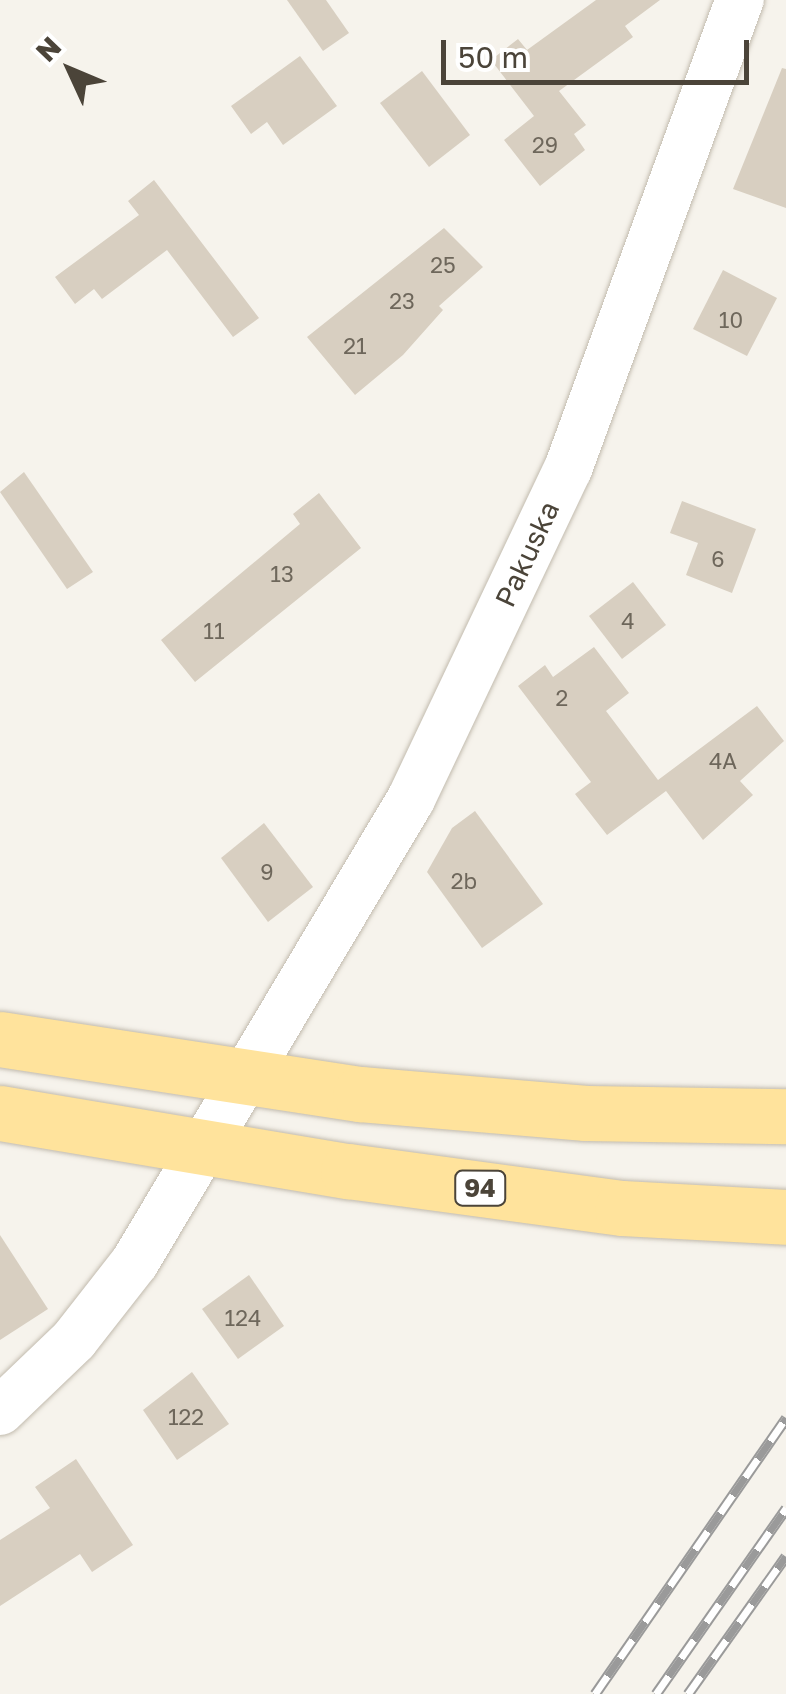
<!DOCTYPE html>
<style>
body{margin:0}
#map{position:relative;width:786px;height:1694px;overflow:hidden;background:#f6f3ec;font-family:"Golos Text",sans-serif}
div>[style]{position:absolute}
.building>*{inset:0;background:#d8cfc1}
.roads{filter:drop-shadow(0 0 2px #c2bbae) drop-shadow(0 0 2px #c2bbae)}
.tertiary>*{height:48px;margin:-24px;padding:0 24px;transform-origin:24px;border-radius:24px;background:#fff}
.primary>*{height:55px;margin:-27.5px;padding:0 27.5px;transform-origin:27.5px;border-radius:27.5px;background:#ffe39c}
.rail>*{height:11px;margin-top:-5.5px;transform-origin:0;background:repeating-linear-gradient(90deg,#fff 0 22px,#9a9a9a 0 44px);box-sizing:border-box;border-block:2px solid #9a9a9a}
span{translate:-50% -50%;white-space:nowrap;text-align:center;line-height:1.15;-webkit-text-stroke:8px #fff;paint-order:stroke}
.number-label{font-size:22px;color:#6e675b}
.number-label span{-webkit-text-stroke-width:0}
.shield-label span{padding:2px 8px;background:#fff;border:2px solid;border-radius:8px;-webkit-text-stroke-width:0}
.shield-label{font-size:25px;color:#4b4439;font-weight:700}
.street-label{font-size:28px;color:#4b4439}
.north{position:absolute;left:20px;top:20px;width:100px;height:100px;-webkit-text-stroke:8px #fff;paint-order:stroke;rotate:314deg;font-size:28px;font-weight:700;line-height:40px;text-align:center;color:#4b4439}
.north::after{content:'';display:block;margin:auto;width:35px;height:45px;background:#4b4439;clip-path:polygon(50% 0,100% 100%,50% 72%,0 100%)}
.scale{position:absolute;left:441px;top:40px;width:308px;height:45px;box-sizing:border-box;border:5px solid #4b4439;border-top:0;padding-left:12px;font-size:30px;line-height:35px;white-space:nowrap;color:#4b4439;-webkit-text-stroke:8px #fff;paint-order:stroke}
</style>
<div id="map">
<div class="building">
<div style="clip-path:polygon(287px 0,326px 0,349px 33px,323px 51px)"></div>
<div style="clip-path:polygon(596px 0,660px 0,625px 26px,633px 37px,559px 91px,586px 125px,574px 134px,585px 150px,540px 186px,504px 140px,534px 116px,491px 60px,518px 39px,527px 50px)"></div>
<div style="clip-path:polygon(300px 56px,337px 106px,283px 145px,267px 122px,251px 134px,231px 106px)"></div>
<div style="clip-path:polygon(782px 68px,786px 69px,786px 208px,733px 189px)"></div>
<div style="clip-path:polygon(422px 71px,470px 135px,429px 167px,380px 103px)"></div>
<div style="clip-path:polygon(154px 180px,259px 318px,233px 337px,167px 250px,102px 299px,94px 289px,75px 304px,55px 277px,139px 215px,128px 201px)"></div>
<div style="clip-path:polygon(444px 228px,483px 267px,439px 306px,443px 310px,403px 355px,355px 395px,307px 337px)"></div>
<div style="clip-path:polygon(723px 270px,777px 298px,747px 356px,693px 329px)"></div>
<div style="clip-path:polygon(24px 472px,93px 572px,67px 589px,0 492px)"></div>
<div style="clip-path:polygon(319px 493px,361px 548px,195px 682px,161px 640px,300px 524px,293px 514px)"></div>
<div style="clip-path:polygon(682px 501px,756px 529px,732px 593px,686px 575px,698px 543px,670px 533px)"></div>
<div style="clip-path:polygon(633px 582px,666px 625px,622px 659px,589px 616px)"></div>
<div style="clip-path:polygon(594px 647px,629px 693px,606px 711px,658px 780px,757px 706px,784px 741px,740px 781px,753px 795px,703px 840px,666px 791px,607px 835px,575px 794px,591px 782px,518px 686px,545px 665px,553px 677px)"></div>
<div style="clip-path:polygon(475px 811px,543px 904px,482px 948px,427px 872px,452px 828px)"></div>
<div style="clip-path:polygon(264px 823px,313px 887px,268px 922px,221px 858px)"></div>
<div style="clip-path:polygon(0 1235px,48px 1309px,0 1340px)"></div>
<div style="clip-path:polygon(249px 1275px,284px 1326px,238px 1359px,202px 1309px)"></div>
<div style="clip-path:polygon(192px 1372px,229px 1424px,177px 1460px,143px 1410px)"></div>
<div style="clip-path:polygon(76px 1459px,133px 1545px,92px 1572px,80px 1554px,0 1606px,0 1540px,50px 1508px,35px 1487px)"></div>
</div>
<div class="roads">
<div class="tertiary">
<div style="left:0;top:1411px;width:103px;rotate:-43.8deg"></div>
<div style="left:74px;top:1340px;width:99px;rotate:-52deg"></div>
<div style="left:135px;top:1262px;width:539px;rotate:-59.2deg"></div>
<div style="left:411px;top:799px;width:365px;rotate:-64.6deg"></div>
<div style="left:568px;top:469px;width:500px;rotate:-69.9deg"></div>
</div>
<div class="primary">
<div style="left:0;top:1039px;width:364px;rotate:8.7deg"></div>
<div style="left:360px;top:1094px;width:227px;rotate:4.8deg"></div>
<div style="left:586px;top:1113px;width:200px;rotate:0.9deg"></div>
<div style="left:0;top:1113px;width:353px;rotate:9.5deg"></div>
<div style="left:348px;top:1171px;width:276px;rotate:7.7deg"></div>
<div style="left:622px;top:1208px;width:164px;rotate:3.1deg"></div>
</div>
</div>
<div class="rail">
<div style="left:595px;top:1694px;width:336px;rotate:-55.3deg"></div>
<div style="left:656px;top:1694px;width:227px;rotate:-55deg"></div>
<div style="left:688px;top:1694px;width:169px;rotate:-54.6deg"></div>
</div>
<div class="number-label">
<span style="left:545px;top:145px">29</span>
<span style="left:443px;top:265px">25</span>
<span style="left:402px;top:301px">23</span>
<span style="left:731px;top:320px">10</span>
<span style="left:355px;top:346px">21</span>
<span style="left:718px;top:559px">6</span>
<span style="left:282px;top:574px">13</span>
<span style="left:628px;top:621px">4</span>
<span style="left:214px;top:631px">11</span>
<span style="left:562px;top:698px">2</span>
<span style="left:723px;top:761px">4A</span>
<span style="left:267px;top:872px">9</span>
<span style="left:464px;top:881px">2b</span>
<span style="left:243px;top:1318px">124</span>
<span style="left:186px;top:1417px">122</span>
</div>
<div class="shield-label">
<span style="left:480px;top:1188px">94</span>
</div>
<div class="street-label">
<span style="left:527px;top:554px;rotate:-65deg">Pakuska</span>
</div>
<div class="north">N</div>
<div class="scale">50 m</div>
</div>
